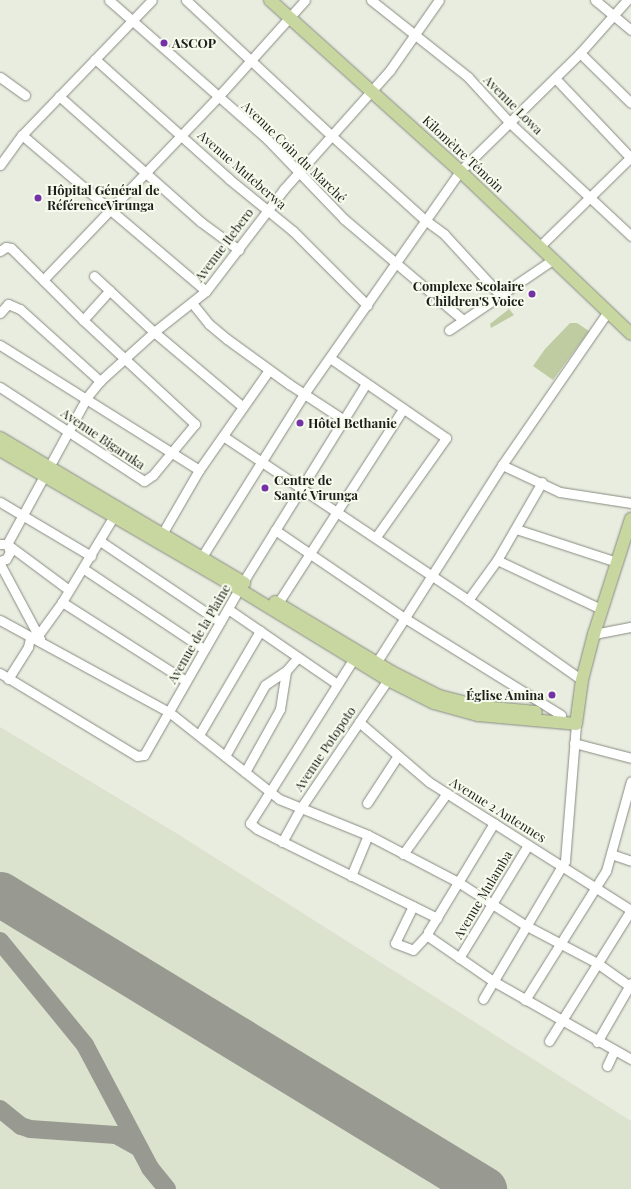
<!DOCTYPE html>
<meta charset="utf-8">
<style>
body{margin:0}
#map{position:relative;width:631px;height:1189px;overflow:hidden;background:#e9ede0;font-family:"Playfair Display",serif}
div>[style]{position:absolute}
.built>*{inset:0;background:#dbe2ce}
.green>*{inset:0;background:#bfcca2}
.taxiway>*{height:18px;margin:-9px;padding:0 9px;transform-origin:9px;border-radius:9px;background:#989a91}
.runway>*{height:45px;margin:-22.5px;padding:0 22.5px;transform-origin:22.5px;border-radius:22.5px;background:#989a91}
.roads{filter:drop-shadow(0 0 1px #878b80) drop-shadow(0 0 1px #878b80)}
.minor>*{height:9px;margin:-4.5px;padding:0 4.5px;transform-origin:4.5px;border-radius:4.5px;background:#fff}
.major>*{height:12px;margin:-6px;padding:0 6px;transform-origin:6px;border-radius:6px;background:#c8d7a0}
.dots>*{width:11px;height:11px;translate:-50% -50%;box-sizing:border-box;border:2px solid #f6fbed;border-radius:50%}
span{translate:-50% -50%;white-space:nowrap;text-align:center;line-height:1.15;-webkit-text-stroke:4px #f6fbed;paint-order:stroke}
.poi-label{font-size:13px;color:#1d1e1a;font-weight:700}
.left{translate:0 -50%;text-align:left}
.right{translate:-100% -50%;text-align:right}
.street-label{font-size:13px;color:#1d1e1a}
</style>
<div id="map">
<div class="built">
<div style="clip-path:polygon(0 727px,176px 833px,631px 1121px,631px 1189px,0 1189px)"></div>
</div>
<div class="green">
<div style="clip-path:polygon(509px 309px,514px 315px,491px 328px,490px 324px)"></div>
<div style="clip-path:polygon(570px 323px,577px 323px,589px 331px,553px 380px,533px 366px,545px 349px)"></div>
</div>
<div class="taxiway">
<div style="left:0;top:911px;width:11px;rotate:-27deg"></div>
<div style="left:10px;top:906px;width:12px;rotate:5deg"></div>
<div style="left:0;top:941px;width:134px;rotate:50.7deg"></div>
<div style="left:85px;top:1045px;width:139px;rotate:62.1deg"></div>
<div style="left:150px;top:1168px;width:27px;rotate:51deg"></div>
<div style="left:0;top:1109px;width:27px;rotate:39deg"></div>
<div style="left:21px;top:1126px;width:9px;rotate:18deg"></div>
<div style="left:30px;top:1129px;width:86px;rotate:4deg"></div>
<div style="left:116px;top:1135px;width:26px;rotate:29deg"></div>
</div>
<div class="runway">
<div style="left:0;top:894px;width:567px;rotate:31.36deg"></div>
</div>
<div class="roads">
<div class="minor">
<div style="left:109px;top:0;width:210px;rotate:41.3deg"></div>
<div style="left:267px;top:139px;width:111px;rotate:46.1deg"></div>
<div style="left:344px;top:219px;width:156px;rotate:40.3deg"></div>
<div style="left:186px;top:0;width:200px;rotate:43deg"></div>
<div style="left:332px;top:136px;width:125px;rotate:42.1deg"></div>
<div style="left:425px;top:220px;width:24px;rotate:36deg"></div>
<div style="left:444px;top:234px;width:83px;rotate:47.4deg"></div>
<div style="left:371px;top:0;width:124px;rotate:38.4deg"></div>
<div style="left:468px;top:77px;width:62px;rotate:47.6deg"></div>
<div style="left:510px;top:123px;width:166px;rotate:43deg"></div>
<div style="left:595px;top:0;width:47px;rotate:39.8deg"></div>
<div style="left:580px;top:53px;width:71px;rotate:44.4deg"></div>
<div style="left:95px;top:59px;width:180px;rotate:41.8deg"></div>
<div style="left:229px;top:179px;width:82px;rotate:39.1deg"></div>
<div style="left:293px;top:231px;width:105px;rotate:45deg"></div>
<div style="left:0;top:77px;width:31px;rotate:36deg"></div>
<div style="left:555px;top:78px;width:110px;rotate:46.5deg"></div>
<div style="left:59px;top:96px;width:190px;rotate:41.6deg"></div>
<div style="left:201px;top:222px;width:47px;rotate:36.4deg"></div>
<div style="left:22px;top:135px;width:241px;rotate:40.3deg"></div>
<div style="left:0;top:165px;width:37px;rotate:-54deg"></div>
<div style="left:22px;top:135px;width:187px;rotate:-46.1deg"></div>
<div style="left:540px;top:246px;width:127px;rotate:-44.4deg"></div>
<div style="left:0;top:251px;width:7px;rotate:-34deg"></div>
<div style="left:6px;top:247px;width:5px;rotate:11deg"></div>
<div style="left:11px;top:248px;width:102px;rotate:45deg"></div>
<div style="left:83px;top:320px;width:153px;rotate:42.9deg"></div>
<div style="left:195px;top:424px;width:66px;rotate:129.5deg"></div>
<div style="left:153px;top:475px;width:11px;rotate:146deg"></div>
<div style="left:144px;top:481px;width:172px;rotate:-146.9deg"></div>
<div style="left:94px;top:276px;width:82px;rotate:43deg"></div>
<div style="left:154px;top:332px;width:116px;rotate:40.1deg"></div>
<div style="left:43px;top:280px;width:253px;rotate:-46.3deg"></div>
<div style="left:218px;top:97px;width:130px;rotate:-48.1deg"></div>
<div style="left:192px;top:303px;width:27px;rotate:51deg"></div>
<div style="left:209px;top:324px;width:23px;rotate:40deg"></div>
<div style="left:227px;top:339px;width:77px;rotate:36deg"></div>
<div style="left:289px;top:384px;width:66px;rotate:33.2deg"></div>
<div style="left:0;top:313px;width:12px;rotate:-48deg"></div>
<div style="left:8px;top:304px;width:13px;rotate:23deg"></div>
<div style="left:20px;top:309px;width:108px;rotate:42deg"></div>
<div style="left:83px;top:320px;width:40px;rotate:-48deg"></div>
<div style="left:449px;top:330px;width:127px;rotate:-34.1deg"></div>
<div style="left:0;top:345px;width:235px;rotate:32.1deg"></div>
<div style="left:330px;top:358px;width:141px;rotate:34.6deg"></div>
<div style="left:446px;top:438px;width:121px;rotate:125.3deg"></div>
<div style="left:223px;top:436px;width:295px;rotate:33.8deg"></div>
<div style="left:468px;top:600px;width:139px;rotate:35.1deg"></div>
<div style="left:502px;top:465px;width:64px;rotate:25deg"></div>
<div style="left:560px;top:492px;width:72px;rotate:8.8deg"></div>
<div style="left:0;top:502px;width:106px;rotate:30.7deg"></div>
<div style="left:516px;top:529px;width:106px;rotate:18.1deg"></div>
<div style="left:275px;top:530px;width:155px;rotate:34.2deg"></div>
<div style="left:403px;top:617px;width:186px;rotate:31.8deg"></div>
<div style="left:162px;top:534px;width:74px;rotate:-60deg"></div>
<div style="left:199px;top:470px;width:122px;rotate:-55deg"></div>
<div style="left:100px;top:541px;width:145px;rotate:34deg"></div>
<div style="left:0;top:544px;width:7px"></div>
<div style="left:7px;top:544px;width:77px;rotate:36.6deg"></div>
<div style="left:497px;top:560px;width:115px;rotate:25.2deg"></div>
<div style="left:0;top:561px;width:6px;rotate:-18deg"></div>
<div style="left:6px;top:559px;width:8px;rotate:-60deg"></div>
<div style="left:10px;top:552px;width:9px;rotate:-111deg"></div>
<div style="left:7px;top:544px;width:167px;rotate:-61.4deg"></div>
<div style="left:87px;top:397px;width:21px;rotate:-51deg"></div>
<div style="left:100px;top:381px;width:73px;rotate:-42.2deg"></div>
<div style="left:154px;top:332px;width:66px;rotate:-38.3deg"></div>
<div style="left:206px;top:291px;width:128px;rotate:-52.6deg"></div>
<div style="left:284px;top:189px;width:159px;rotate:-48.3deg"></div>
<div style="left:390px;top:70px;width:85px;rotate:-55deg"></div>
<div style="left:198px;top:563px;width:199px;rotate:-57.9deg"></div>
<div style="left:304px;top:394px;width:272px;rotate:-55deg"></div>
<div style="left:460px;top:171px;width:168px;rotate:-44.5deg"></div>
<div style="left:580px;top:53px;width:71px;rotate:-48.4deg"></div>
<div style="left:0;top:564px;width:85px;rotate:61.9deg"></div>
<div style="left:84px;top:569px;width:144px;rotate:33.7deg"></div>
<div style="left:468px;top:600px;width:49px;rotate:-54.1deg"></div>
<div style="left:497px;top:560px;width:90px;rotate:-60deg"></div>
<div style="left:62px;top:602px;width:147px;rotate:32.5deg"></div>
<div style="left:278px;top:603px;width:231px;rotate:-57.2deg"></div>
<div style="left:228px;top:609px;width:132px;rotate:34.5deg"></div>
<div style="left:0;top:620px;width:192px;rotate:28.6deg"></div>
<div style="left:169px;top:712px;width:140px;rotate:38.3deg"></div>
<div style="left:279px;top:799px;width:96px;rotate:22deg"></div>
<div style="left:368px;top:835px;width:102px;rotate:27.6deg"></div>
<div style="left:458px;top:882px;width:80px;rotate:32.7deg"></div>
<div style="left:525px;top:925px;width:81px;rotate:27.8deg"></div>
<div style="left:597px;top:963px;width:42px;rotate:35.2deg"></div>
<div style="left:594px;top:634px;width:38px;rotate:-11deg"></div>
<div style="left:356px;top:655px;width:199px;rotate:122.2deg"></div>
<div style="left:250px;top:823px;width:9px;rotate:41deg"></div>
<div style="left:257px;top:829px;width:201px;rotate:26.3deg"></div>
<div style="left:376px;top:663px;width:235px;rotate:-57.5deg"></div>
<div style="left:502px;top:465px;width:185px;rotate:-55.4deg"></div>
<div style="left:0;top:673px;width:160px;rotate:31.2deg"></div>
<div style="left:137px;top:756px;width:7px;rotate:-8deg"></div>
<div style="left:144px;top:755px;width:199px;rotate:-60.2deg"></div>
<div style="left:243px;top:582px;width:233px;rotate:-58.2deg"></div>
<div style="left:8px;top:679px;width:38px;rotate:-58deg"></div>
<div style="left:28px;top:647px;width:9px;rotate:-77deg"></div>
<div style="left:30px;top:638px;width:10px;rotate:-24deg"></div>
<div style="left:39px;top:634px;width:39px;rotate:-54deg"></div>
<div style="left:62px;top:602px;width:106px;rotate:-58.9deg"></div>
<div style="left:359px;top:722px;width:92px;rotate:40.6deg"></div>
<div style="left:429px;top:782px;width:239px;rotate:32.4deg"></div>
<div style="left:199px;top:735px;width:121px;rotate:-59.6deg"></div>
<div style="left:574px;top:743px;width:59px;rotate:14.7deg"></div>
<div style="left:225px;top:756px;width:81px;rotate:-60.6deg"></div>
<div style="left:265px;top:685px;width:25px;rotate:-34deg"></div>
<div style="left:286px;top:671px;width:18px;rotate:-49deg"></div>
<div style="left:245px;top:772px;width:72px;rotate:-60.9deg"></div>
<div style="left:280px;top:709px;width:38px;rotate:-81deg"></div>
<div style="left:367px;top:803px;width:55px;rotate:-56.9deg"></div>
<div style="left:494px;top:823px;width:127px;rotate:121.2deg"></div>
<div style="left:428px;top:932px;width:4px;rotate:90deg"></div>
<div style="left:428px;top:936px;width:79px;rotate:34.7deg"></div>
<div style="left:493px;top:981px;width:159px;rotate:29.5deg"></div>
<div style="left:282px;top:842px;width:38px;rotate:-61deg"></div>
<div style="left:300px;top:809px;width:162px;rotate:-55.8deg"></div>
<div style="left:403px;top:854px;width:75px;rotate:-54.2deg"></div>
<div style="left:611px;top:854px;width:21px;rotate:19deg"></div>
<div style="left:351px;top:876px;width:44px;rotate:-67.5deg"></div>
<div style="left:413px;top:906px;width:41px;rotate:115.9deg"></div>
<div style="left:395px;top:943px;width:19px;rotate:21deg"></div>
<div style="left:413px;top:950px;width:22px;rotate:-47deg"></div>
<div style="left:459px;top:958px;width:132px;rotate:-58.6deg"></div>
<div style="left:483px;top:999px;width:161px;rotate:-59.3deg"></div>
<div style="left:565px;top:861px;width:137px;rotate:-85.4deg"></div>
<div style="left:525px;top:1000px;width:152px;rotate:-57.9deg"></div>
<div style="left:606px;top:871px;width:93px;rotate:-74.5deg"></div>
<div style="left:549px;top:1041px;width:155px;rotate:-58deg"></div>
<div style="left:597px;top:1042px;width:68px;rotate:-60deg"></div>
<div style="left:607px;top:1066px;width:17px;rotate:-65deg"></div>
</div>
<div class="major">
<div style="left:270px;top:0;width:256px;rotate:42deg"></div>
<div style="left:460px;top:171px;width:236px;rotate:43.6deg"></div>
<div style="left:0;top:438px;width:284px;rotate:30.7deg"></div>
<div style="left:0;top:450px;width:276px;rotate:30.2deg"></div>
<div style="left:239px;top:589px;width:175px;rotate:31.4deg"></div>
<div style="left:388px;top:680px;width:51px;rotate:26.6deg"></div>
<div style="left:434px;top:703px;width:46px;rotate:15.3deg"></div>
<div style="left:478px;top:715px;width:98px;rotate:5.2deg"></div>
<div style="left:576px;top:724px;width:44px;rotate:-82.2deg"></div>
<div style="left:582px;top:680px;width:48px;rotate:-75.4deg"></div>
<div style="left:594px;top:634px;width:121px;rotate:-72.2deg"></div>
<div style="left:275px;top:602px;width:136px;rotate:30.9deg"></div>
<div style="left:392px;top:672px;width:53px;rotate:27.1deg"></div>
<div style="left:439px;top:696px;width:44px;rotate:14.3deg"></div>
<div style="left:482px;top:707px;width:54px;rotate:5.3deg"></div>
</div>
</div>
<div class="dots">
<div style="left:164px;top:43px;background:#7432a6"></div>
<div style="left:38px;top:198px;background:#7432a6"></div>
<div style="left:532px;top:294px;background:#7432a6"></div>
<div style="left:300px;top:423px;background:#7432a6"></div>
<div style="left:265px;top:488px;background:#7432a6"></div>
<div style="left:552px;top:695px;background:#7432a6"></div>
</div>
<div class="poi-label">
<span class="left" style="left:172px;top:43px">ASCOP</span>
<span class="left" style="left:47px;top:198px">Hôpital Général de<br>RéférenceVirunga</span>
<span class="right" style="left:524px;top:294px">Complexe Scolaire<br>Children'S Voice</span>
<span class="left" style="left:308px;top:423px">Hôtel Bethanie</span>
<span class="left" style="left:274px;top:488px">Centre de<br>Santé Virunga</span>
<span class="right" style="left:544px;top:695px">Église Amina</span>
</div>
<div class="street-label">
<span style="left:513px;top:105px;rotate:45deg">Avenue Lowa</span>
<span style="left:294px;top:152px;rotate:44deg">Avenue Coin du Marché</span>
<span style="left:463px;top:154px;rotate:43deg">Kilomètre Témoin</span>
<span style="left:242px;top:170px;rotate:41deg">Avenue Muteberwa</span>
<span style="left:224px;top:245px;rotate:-53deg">Avenue Itebero</span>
<span style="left:103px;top:439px;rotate:34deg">Avenue Bigaruka</span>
<span style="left:199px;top:634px;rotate:-60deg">Avenue de la Plaine</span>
<span style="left:325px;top:749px;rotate:-56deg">Avenue Potopoto</span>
<span style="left:498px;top:810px;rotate:32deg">Avenue 2 Antennes</span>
<span style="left:483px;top:895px;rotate:-59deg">Avenue Mulamba</span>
</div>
</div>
